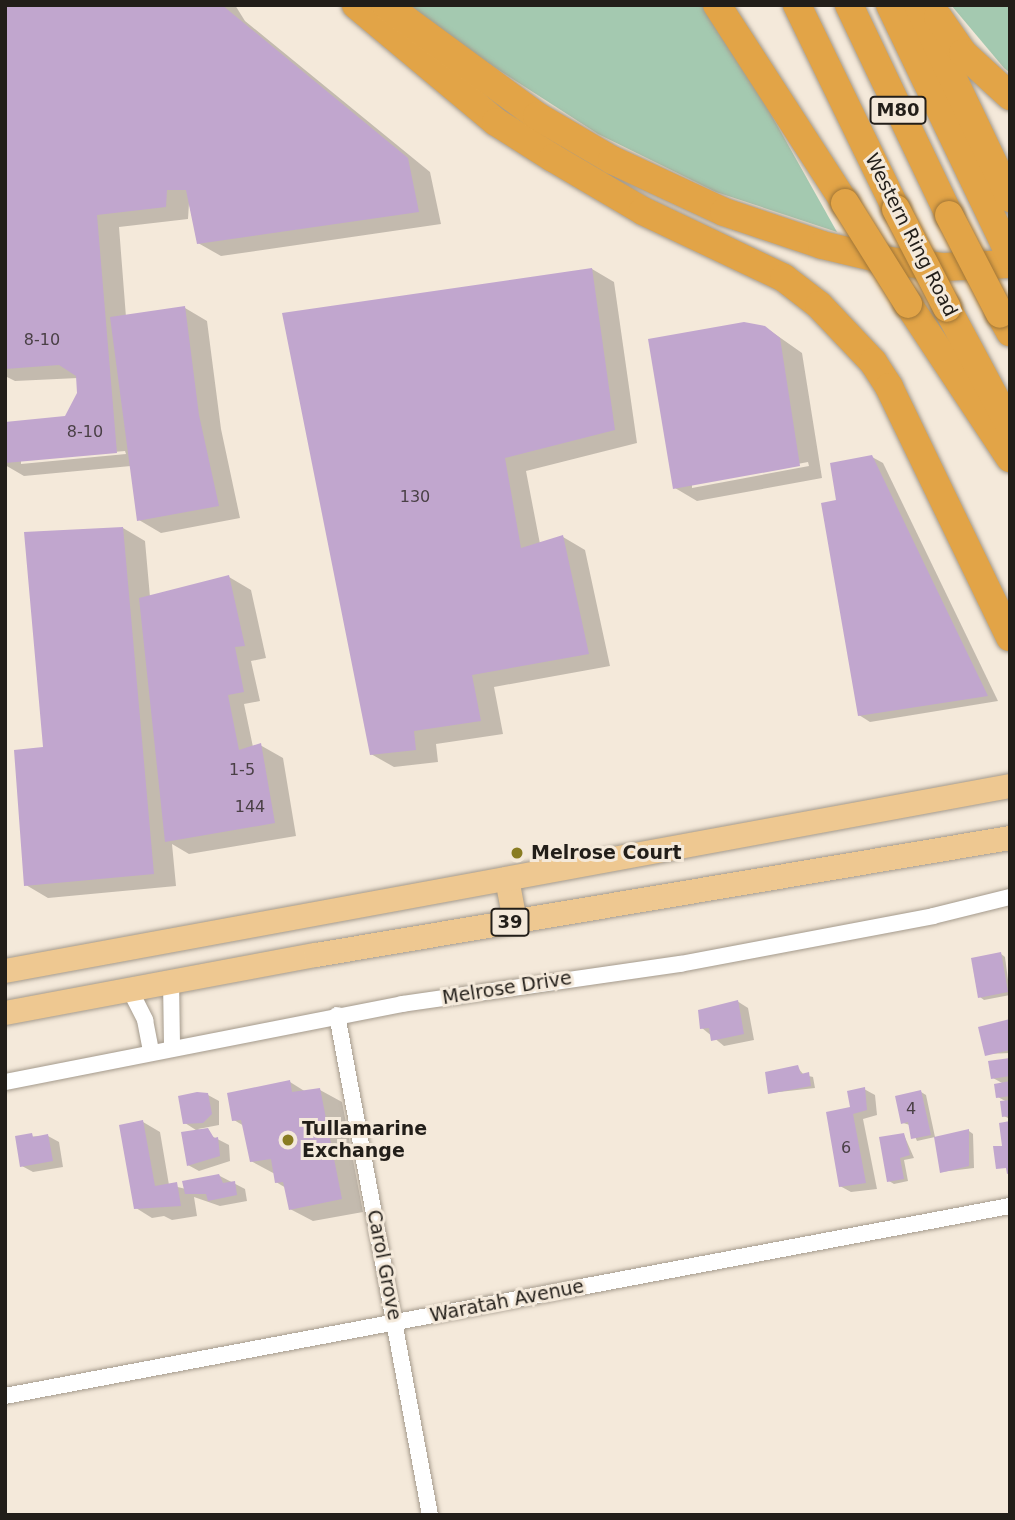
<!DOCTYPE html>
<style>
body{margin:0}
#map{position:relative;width:1015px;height:1520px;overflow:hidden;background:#f4e9da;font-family:"DejaVu Sans",sans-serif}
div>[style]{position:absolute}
.green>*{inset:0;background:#a4c9b0}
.shadow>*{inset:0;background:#0003}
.building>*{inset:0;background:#c1a6ce}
.roads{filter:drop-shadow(0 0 2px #a49a8c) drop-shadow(0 0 2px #a49a8c)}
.street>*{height:16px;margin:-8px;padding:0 8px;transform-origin:8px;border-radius:8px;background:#fff}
.primary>*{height:24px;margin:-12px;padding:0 12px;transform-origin:12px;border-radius:12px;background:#eec891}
.highway>*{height:28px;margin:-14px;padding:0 14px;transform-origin:14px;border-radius:14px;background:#e2a447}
.bridges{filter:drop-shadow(0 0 2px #9f7537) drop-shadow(0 0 2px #9f7537)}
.highway-bridge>*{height:28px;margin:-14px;padding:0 14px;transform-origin:14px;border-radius:14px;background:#e2a447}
.dots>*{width:19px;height:19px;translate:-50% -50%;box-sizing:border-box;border:4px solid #f4e9da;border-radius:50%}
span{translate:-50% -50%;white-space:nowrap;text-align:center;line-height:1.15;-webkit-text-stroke:6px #f4e9da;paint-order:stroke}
.number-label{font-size:16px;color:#4a4046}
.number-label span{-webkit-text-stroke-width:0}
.shield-label span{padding:2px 5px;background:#f4e9da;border:2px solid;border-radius:5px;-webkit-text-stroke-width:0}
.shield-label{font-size:18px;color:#221e19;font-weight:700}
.street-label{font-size:19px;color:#221e19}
.poi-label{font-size:19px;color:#221e19;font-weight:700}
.left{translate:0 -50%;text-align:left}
.frame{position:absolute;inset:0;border:7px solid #221e19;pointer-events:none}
</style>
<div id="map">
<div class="green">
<div style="clip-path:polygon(410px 5px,702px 5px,736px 52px,837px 232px,716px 192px,598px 134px,452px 40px)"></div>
<div style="clip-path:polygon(951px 5px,1010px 5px,1010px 73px,1004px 68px)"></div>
</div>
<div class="shadow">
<div style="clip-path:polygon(evenodd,5px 5px,235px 5px,245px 21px,430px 172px,441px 224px,221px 256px,198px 243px,189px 203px,188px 219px,119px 227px,126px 317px,185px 308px,207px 321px,221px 429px,240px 518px,161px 533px,139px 520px,131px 466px,24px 476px,5px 465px,5px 424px,66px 417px,78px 393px,78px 378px,15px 381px,5px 376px,5px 5px,125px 451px,126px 454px,21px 464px,21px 460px,125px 451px)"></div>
<div style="clip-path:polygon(592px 269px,614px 282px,637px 443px,526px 471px,540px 544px,563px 537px,585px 550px,610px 666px,494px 687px,503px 734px,436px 744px,438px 762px,394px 767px,371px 754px,284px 314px)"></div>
<div style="clip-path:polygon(evenodd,765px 327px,802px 353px,822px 478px,697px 501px,675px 488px,765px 327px,808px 462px,809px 466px,692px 488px,692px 484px,808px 462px)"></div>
<div style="clip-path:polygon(872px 457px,883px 463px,998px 701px,870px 722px,859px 715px,838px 501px)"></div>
<div style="clip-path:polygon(123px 528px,145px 541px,150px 597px,229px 577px,251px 590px,266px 658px,251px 661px,260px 701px,244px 704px,253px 747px,260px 745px,283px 758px,296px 836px,189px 854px,172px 844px,176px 886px,48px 898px,26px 885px,45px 749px)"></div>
<div style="clip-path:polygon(1001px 954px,1005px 957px,1010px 995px,984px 1000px,980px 997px)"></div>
<div style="clip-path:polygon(737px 1001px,748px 1008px,754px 1040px,724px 1046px,702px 1028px)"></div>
<div style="clip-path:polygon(1010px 1021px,1010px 1053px,986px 1054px)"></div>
<div style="clip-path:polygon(1010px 1059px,1010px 1119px,1004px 1116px,1007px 1102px,998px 1097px,1004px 1084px,993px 1078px)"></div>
<div style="clip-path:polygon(797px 1067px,804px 1075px,813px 1077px,815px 1088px,770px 1093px)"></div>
<div style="clip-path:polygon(290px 1082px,306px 1092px,320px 1090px,342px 1102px,363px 1212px,313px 1221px,290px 1209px,286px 1188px,276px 1182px,275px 1174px,251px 1161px,244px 1126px,234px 1120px)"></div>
<div style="clip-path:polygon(864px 1089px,875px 1095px,877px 1115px,863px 1119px,877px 1189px,851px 1192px,840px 1186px,852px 1108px)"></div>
<div style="clip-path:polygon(921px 1092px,926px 1095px,935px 1137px,917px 1141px,910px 1125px,903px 1123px)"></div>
<div style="clip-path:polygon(208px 1095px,219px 1101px,219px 1125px,198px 1129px,229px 1145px,230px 1161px,199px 1171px,188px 1165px,199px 1132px,185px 1123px)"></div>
<div style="clip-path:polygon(143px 1122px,160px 1132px,169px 1185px,186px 1189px,218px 1175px,245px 1189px,247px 1201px,220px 1206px,194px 1197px,197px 1216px,172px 1220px,164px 1216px,152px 1218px,136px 1208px)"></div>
<div style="clip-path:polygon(969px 1131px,973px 1134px,974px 1168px,941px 1172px)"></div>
<div style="clip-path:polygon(904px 1135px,914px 1158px,904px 1160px,908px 1181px,894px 1184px,889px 1181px)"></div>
<div style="clip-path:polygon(48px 1136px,59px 1142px,63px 1167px,33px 1172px,22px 1166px,17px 1137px)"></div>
</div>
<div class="building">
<div style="clip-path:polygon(5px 5px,222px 5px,408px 158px,419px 212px,197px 244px,186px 190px,167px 190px,166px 207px,97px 215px,117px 453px,5px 463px,5px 422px,65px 416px,77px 393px,76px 376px,59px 365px,5px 369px)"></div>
<div style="clip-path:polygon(592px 268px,615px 430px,505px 458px,521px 548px,563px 535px,589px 654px,472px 675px,481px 721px,414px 731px,416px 750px,370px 755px,282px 313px)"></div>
<div style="clip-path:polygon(185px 306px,199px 415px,219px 506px,137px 521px,110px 317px)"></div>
<div style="clip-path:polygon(744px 322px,765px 326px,780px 338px,800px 466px,673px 489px,648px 339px)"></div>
<div style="clip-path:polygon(872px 455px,988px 696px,858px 716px,821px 503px,836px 500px,830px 463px)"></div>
<div style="clip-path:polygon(123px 527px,154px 874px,24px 886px,14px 750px,43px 747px,24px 532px)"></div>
<div style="clip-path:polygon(229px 575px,245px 646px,235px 647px,244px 692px,228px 695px,239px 750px,261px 743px,275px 823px,165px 842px,139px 598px)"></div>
<div style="clip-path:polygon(1001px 952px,1008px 992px,978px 998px,971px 958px)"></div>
<div style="clip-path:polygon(738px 1000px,744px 1034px,711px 1041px,709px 1028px,700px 1029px,698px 1010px)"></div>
<div style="clip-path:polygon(1010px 1019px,1010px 1050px,985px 1056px,978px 1027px)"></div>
<div style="clip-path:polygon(1010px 1058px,1010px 1076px,991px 1079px,988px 1061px)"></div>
<div style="clip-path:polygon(798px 1065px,801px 1074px,809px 1072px,811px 1086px,768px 1094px,765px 1072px)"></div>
<div style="clip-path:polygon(290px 1080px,292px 1092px,320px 1088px,342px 1199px,289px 1210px,283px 1182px,275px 1183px,271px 1159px,250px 1162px,241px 1120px,232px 1121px,227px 1093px)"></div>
<div style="clip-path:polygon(1010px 1081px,1010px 1096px,996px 1098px,994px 1084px)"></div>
<div style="clip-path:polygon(865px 1087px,867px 1110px,853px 1114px,866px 1183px,839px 1187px,826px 1112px,850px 1107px,847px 1091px)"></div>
<div style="clip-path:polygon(921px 1090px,931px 1135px,911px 1139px,908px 1122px,901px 1124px,895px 1096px)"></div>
<div style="clip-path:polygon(197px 1092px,208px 1093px,212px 1114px,203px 1123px,183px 1124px,178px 1096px)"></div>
<div style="clip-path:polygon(1010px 1100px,1010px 1116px,1002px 1117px,1000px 1101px)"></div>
<div style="clip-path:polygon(143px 1120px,155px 1186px,177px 1182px,181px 1206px,134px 1209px,119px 1125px)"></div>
<div style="clip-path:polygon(1010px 1121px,1010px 1173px,1007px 1174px,1006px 1168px,996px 1169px,993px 1146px,1002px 1146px,999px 1123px)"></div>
<div style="clip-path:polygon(208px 1128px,214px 1138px,218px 1137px,220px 1156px,187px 1166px,181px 1132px)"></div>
<div style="clip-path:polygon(969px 1129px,969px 1166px,940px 1173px,934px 1137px)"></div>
<div style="clip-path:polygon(32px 1133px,33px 1137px,48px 1134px,53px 1161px,20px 1167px,15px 1136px)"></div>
<div style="clip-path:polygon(904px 1133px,910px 1155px,900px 1158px,904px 1179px,887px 1182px,879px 1137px)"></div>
<div style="clip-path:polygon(219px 1174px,223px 1183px,235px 1181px,237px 1195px,208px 1201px,206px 1194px,185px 1194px,182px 1181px)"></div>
</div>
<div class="roads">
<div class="street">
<div style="left:171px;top:981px;width:67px;rotate:89.1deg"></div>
<div style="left:130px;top:990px;width:34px;rotate:63deg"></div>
<div style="left:145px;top:1020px;width:32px;rotate:79deg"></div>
<div style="left:337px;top:1015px;width:509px;rotate:79.46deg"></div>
<div style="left:5px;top:1082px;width:405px;rotate:-11.1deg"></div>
<div style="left:402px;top:1004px;width:281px;rotate:-8.2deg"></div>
<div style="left:680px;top:964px;width:258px;rotate:-10.7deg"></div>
<div style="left:933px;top:916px;width:79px;rotate:-13.9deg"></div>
<div style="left:5px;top:1396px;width:1023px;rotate:-10.71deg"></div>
</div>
<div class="primary">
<div style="left:507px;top:879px;width:43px;rotate:79.2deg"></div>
<div style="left:5px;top:971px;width:1022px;rotate:-10.43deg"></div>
<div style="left:5px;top:1013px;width:316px;rotate:-10.6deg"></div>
<div style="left:316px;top:955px;width:704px;rotate:-9.57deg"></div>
</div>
<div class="highway">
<div style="left:356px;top:5px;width:182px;rotate:39.9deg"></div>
<div style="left:496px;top:122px;width:67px;rotate:32.3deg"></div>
<div style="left:553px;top:158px;width:104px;rotate:30.5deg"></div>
<div style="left:643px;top:211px;width:156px;rotate:25.4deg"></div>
<div style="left:784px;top:278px;width:44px;rotate:37.6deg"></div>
<div style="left:819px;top:305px;width:79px;rotate:46.5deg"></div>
<div style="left:873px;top:362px;width:30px;rotate:57deg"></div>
<div style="left:889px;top:387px;width:278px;rotate:64.2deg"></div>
<div style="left:386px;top:5px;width:187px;rotate:36.3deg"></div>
<div style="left:537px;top:116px;width:87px;rotate:30.4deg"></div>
<div style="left:612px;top:160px;width:123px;rotate:24.9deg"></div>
<div style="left:724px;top:212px;width:103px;rotate:18.6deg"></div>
<div style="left:822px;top:245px;width:69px;rotate:13.4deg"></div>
<div style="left:889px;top:261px;width:54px;rotate:6.3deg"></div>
<div style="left:943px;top:267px;width:67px;rotate:-2.6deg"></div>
<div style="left:717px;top:5px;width:236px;rotate:57.1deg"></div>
<div style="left:797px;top:5px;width:227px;rotate:64.1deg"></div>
<div style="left:849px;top:5px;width:233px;rotate:64.5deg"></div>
<div style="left:890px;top:5px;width:277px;rotate:64.4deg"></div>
<div style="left:918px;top:5px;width:214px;rotate:64.5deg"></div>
<div style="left:938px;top:17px;width:44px;rotate:55.2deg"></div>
<div style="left:963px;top:53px;width:64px;rotate:42.5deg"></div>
<div style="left:908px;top:304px;width:185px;rotate:56.5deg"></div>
<div style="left:947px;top:308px;width:134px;rotate:61.9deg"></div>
<div style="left:1000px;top:314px;width:21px;rotate:61deg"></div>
</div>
</div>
<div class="bridges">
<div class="highway-bridge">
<div style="left:845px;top:203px;width:119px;rotate:58deg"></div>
<div style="left:896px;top:209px;width:111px;rotate:62.7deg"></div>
<div style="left:949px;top:215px;width:111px;rotate:62.7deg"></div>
</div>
</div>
<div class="dots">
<div style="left:517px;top:853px;background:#897c22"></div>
<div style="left:288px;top:1140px;background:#897c22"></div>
</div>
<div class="number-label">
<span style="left:42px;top:340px">8-10</span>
<span style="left:85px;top:432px">8-10</span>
<span style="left:415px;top:497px">130</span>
<span style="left:242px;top:770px">1-5</span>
<span style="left:250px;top:807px">144</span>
<span style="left:911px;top:1109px">4</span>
<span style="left:846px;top:1148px">6</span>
</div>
<div class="shield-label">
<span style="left:898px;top:110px">M80</span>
<span style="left:510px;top:922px">39</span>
</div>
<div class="street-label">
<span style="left:911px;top:235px;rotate:63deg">Western Ring Road</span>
<span style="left:507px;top:988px;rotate:-9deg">Melrose Drive</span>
<span style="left:384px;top:1265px;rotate:79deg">Carol Grove</span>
<span style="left:507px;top:1301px;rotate:-11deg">Waratah Avenue</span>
</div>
<div class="poi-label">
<span class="left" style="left:531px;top:853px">Melrose Court</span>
<span class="left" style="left:302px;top:1140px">Tullamarine<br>Exchange</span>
</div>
<div class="frame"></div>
</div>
